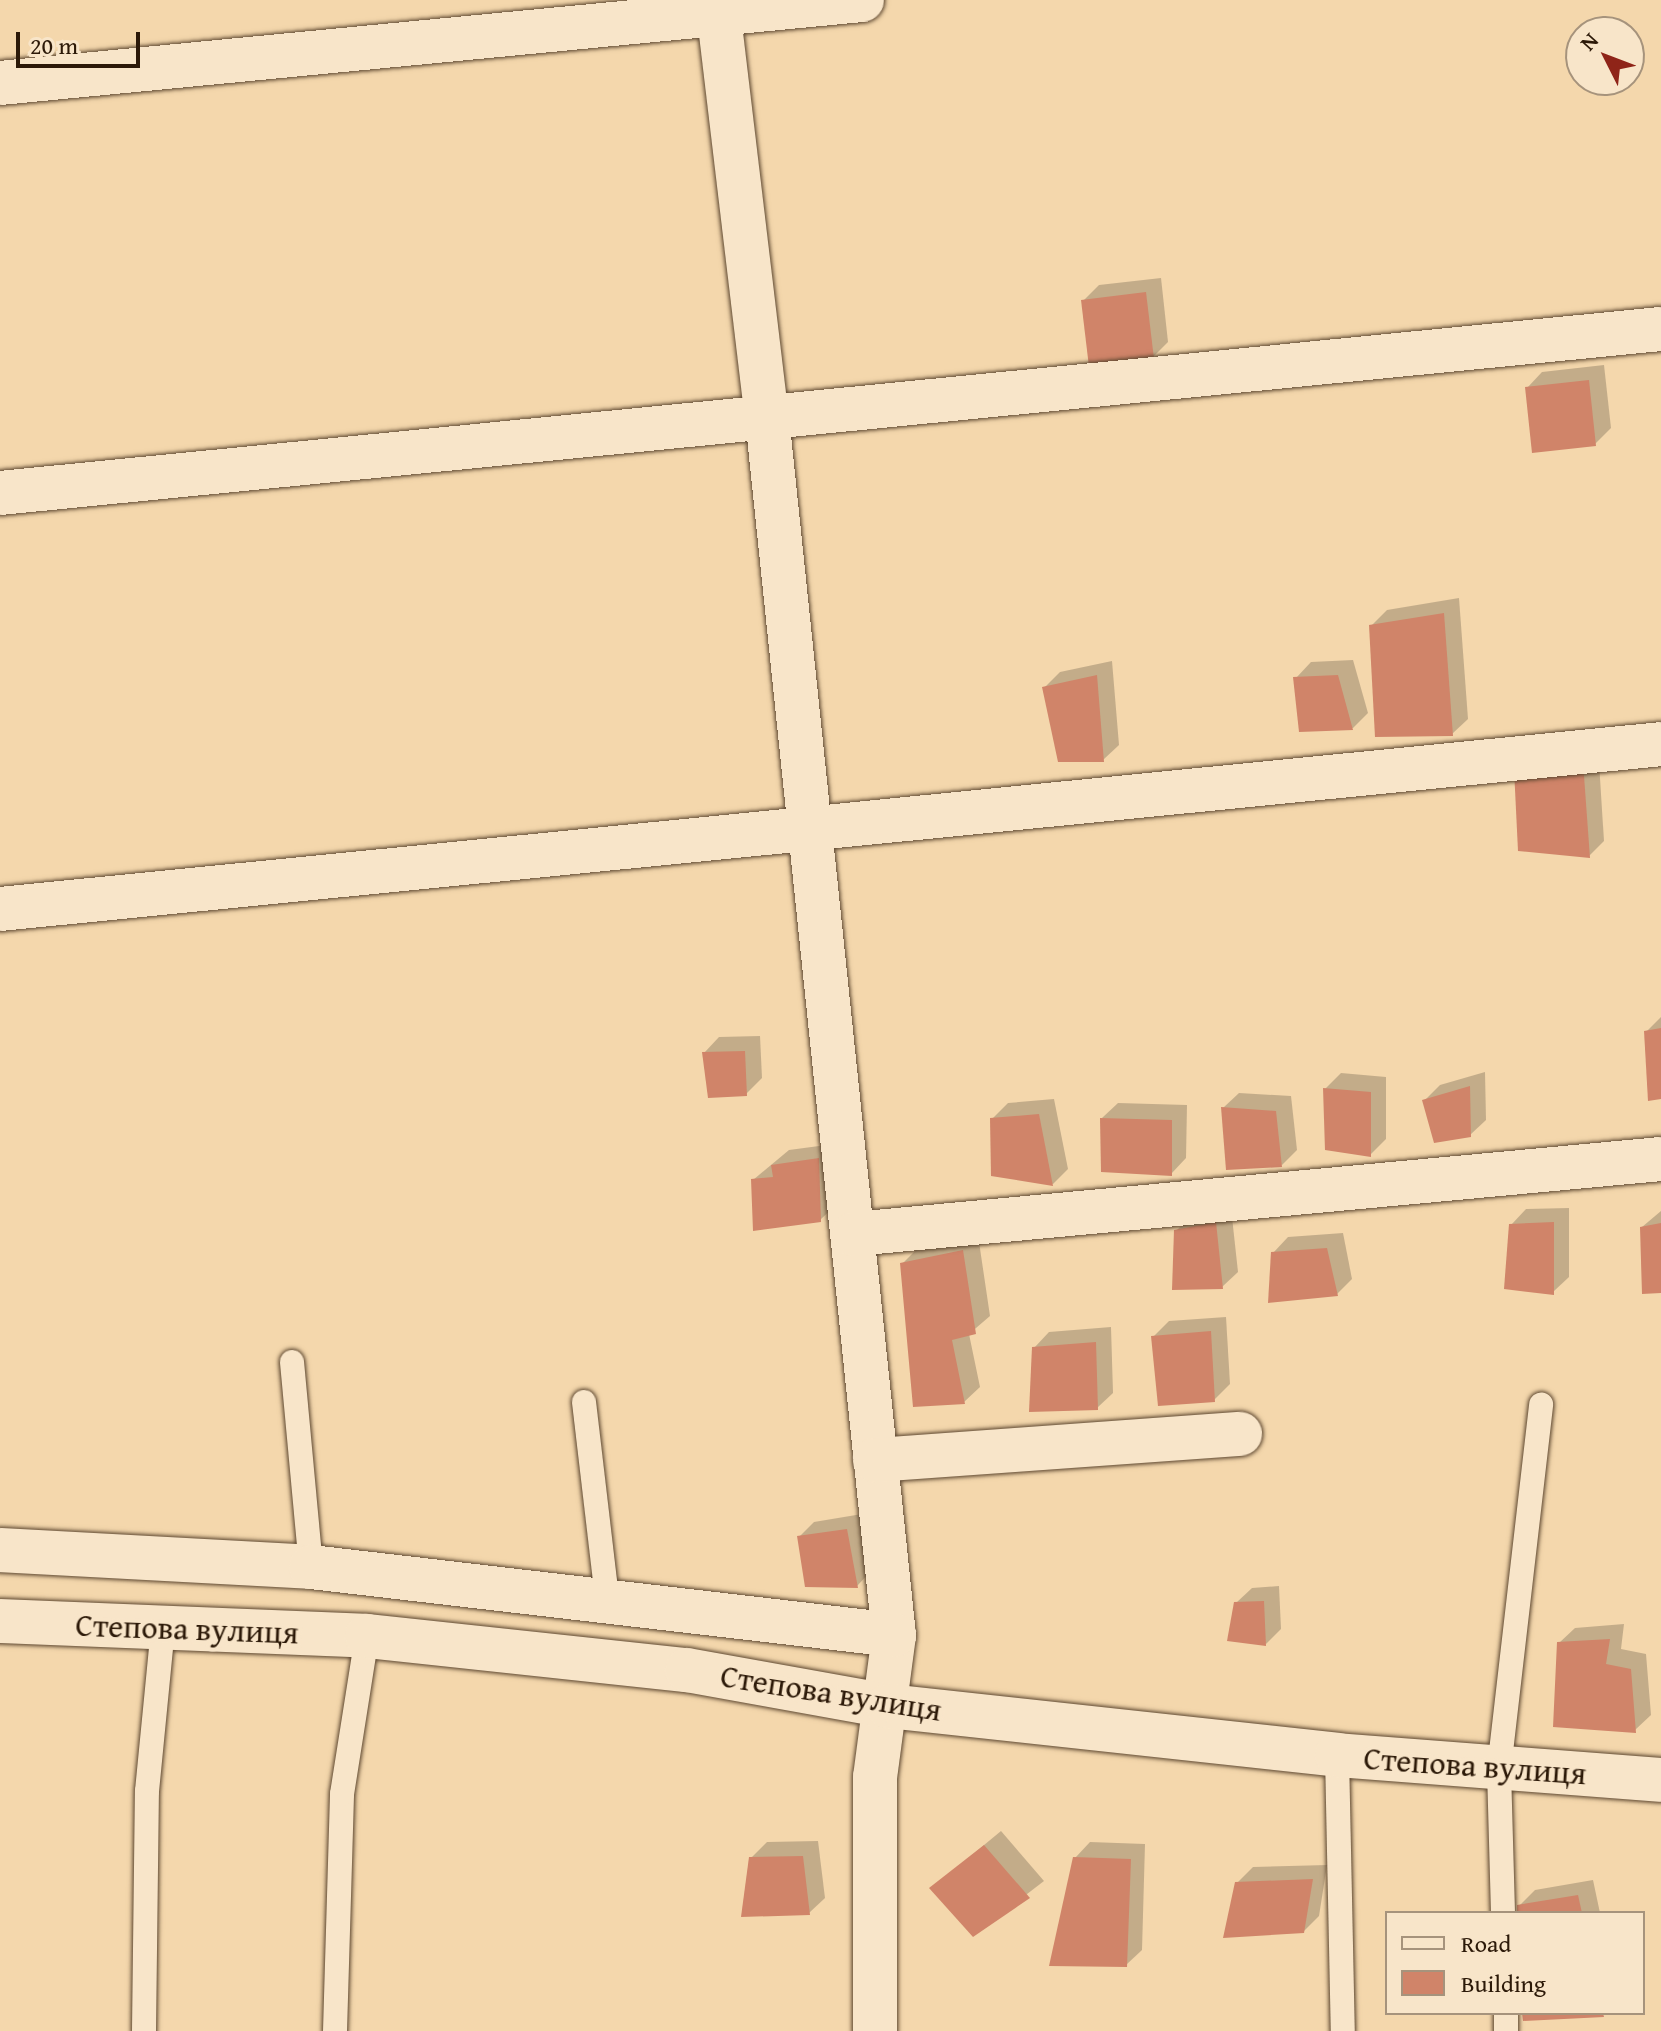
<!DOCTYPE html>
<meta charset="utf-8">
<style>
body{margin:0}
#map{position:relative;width:1661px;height:2031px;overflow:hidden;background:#f4d7ac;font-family:"Gentium Book Plus",serif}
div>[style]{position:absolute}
.shadow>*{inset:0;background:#0003}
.building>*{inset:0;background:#d08469}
.roads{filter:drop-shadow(0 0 2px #5e4831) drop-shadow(0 0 2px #5e4831)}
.lane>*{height:24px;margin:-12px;padding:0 12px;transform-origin:12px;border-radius:12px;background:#f8e5c9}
.street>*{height:44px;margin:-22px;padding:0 22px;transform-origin:22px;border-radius:22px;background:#f8e5c9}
span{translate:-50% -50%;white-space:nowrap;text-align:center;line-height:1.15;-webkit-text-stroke:8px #f8e5c9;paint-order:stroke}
.street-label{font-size:32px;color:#2c1908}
.legend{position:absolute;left:1385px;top:1911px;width:260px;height:104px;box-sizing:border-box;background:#f8e5c9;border:2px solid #a6937c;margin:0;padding:10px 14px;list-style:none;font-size:24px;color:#2c1908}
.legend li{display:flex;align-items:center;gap:16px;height:40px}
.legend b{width:40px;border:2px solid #a6937c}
.north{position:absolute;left:1565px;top:16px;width:80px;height:80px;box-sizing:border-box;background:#f8e5c9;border:2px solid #a6937c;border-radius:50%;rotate:312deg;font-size:22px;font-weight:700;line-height:32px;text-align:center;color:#2c1908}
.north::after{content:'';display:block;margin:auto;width:28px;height:36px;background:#8f2418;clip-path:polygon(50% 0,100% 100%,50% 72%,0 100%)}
.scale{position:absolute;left:16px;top:32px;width:124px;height:36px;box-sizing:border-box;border:4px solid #2c1908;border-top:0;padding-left:10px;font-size:24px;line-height:28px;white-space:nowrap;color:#2c1908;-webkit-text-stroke:6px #f8e5c9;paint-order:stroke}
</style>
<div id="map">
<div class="shadow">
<div style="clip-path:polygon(1161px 278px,1168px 342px,1153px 357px,1083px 301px,1099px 285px)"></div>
<div style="clip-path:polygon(1604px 365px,1611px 428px,1595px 444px,1527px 388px,1542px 372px)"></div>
<div style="clip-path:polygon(1459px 598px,1468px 719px,1452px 734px,1371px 626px,1387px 610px)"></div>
<div style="clip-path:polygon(1353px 660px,1368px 713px,1353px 728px,1301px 730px,1296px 678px,1311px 662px)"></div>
<div style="clip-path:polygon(1112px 661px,1119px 745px,1103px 760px,1044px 688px,1060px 672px)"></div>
<div style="clip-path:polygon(1598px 747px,1604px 841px,1589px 856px,1520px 850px)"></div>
<div style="clip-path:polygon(1661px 1017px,1661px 1097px,1646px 1032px)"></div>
<div style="clip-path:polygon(760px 1036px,762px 1078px,746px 1094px,704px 1053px,719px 1037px)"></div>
<div style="clip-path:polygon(1485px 1072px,1486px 1120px,1470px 1135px,1424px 1101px,1440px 1085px)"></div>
<div style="clip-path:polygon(1341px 1073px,1386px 1077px,1386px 1139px,1370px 1155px,1325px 1089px)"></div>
<div style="clip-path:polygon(1239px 1093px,1291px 1096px,1297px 1150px,1282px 1165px,1223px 1108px)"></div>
<div style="clip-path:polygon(1054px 1099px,1068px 1169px,1053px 1184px,993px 1175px,992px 1119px,1008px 1103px)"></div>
<div style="clip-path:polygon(1118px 1103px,1187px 1105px,1186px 1158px,1171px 1174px,1102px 1118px)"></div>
<div style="clip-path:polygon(834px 1144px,836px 1205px,820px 1220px,753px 1180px,789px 1150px)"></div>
<div style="clip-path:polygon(1231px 1208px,1238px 1272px,1222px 1287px,1176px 1231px,1191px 1216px)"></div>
<div style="clip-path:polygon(1569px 1208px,1569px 1277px,1553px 1292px,1511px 1225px,1526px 1209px)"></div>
<div style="clip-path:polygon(1661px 1211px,1661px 1291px,1642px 1227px)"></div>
<div style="clip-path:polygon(1343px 1233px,1352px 1279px,1337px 1294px,1273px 1253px,1288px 1237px)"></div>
<div style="clip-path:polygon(978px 1235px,990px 1316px,969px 1334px,980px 1387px,964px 1402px,902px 1264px,918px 1248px)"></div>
<div style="clip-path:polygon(1226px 1317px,1230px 1384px,1214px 1400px,1154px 1336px,1169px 1321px)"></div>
<div style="clip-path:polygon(1111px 1327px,1113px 1393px,1097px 1408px,1034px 1348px,1049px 1332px)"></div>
<div style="clip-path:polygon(862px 1514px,872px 1570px,857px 1586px,799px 1537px,814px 1522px)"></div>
<div style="clip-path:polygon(1279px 1586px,1281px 1629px,1266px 1644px,1236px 1603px,1252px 1588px)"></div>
<div style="clip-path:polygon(1624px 1624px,1621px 1649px,1646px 1654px,1651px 1715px,1635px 1730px,1559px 1643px,1575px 1628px)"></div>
<div style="clip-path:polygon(1001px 1831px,1044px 1881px,974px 1935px,932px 1888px)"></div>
<div style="clip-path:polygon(818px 1841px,825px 1898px,809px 1913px,751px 1858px,767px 1842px)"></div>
<div style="clip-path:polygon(1090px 1842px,1145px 1844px,1142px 1950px,1126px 1965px,1075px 1858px)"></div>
<div style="clip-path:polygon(1327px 1865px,1319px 1916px,1304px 1931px,1237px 1883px,1253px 1867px)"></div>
<div style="clip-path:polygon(1593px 1880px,1600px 1913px,1519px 1913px,1519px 1906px,1535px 1890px)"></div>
</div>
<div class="building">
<div style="clip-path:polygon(1146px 292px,1154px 359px,1089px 367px,1081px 300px)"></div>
<div style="clip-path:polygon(1589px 380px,1596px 446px,1532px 453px,1525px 387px)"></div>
<div style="clip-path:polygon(1444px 613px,1453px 736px,1375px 737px,1369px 625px)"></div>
<div style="clip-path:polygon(1097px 675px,1104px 762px,1058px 762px,1042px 687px)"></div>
<div style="clip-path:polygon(1338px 675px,1353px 730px,1299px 732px,1293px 677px)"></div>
<div style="clip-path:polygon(1583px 762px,1590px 858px,1518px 851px,1514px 769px)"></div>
<div style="clip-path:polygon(1661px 1028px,1661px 1099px,1648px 1101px,1644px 1031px)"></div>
<div style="clip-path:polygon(745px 1051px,747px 1096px,708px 1098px,702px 1052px)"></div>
<div style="clip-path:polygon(1470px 1086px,1471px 1137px,1434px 1143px,1422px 1100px)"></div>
<div style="clip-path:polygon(1323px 1088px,1371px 1092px,1371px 1157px,1325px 1150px)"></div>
<div style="clip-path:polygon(1221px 1107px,1276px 1111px,1282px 1167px,1226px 1170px)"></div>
<div style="clip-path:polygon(1039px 1114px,1053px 1186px,991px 1176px,990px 1118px)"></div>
<div style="clip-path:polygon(1100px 1118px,1172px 1120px,1172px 1176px,1101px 1172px)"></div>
<div style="clip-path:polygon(819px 1158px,821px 1222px,753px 1231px,751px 1179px,773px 1177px,771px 1165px)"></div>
<div style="clip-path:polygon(1216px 1222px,1223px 1289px,1172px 1290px,1174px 1230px)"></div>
<div style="clip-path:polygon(1554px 1222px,1554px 1295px,1504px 1289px,1509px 1224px)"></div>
<div style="clip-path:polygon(1661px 1223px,1661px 1293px,1642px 1294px,1640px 1227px)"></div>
<div style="clip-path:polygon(1327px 1248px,1338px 1296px,1268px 1303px,1271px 1252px)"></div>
<div style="clip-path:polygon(963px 1250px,976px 1334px,952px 1340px,965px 1404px,913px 1407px,900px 1263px)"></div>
<div style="clip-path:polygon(1211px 1331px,1215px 1402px,1158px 1406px,1151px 1336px)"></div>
<div style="clip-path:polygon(1096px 1342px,1098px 1410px,1029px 1412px,1032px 1347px)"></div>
<div style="clip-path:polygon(847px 1529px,858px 1588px,805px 1587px,797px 1536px)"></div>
<div style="clip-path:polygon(1264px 1601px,1266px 1646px,1227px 1641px,1234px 1602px)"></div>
<div style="clip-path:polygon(1610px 1639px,1606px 1664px,1631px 1669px,1636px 1733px,1553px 1727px,1557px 1642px)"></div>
<div style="clip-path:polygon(984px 1845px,1030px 1898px,973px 1937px,929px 1888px)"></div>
<div style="clip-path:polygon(803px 1856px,810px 1915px,741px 1917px,749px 1857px)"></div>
<div style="clip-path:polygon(1073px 1857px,1131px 1859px,1127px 1967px,1049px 1966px)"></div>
<div style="clip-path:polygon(1313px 1879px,1304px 1933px,1223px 1938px,1235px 1882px)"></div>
<div style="clip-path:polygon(1578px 1895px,1582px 1913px,1517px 1913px,1517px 1905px)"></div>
<div style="clip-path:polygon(1522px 2013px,1603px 2013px,1604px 2017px,1523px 2021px)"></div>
</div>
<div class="roads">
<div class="lane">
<div style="left:292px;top:1362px;width:206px;rotate:84.7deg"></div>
<div style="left:584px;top:1402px;width:198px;rotate:83.3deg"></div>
<div style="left:1337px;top:1755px;width:276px;rotate:88.8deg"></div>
<div style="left:1503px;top:1913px;width:144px;rotate:-91.6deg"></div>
<div style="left:1499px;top:1769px;width:367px;rotate:-83.4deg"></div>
<div style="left:1506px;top:2013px;width:18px;rotate:90deg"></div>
<div style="left:144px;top:2031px;width:240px;rotate:-89.3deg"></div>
<div style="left:147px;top:1791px;width:163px;rotate:-84.4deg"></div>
<div style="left:335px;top:2031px;width:237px;rotate:-88.3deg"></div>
<div style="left:342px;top:1794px;width:160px;rotate:-81deg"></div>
</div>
<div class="street">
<div style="left:717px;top:0;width:420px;rotate:83.2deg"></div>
<div style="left:767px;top:417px;width:1225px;rotate:84.05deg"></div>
<div style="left:894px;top:1635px;width:143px;rotate:97.6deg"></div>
<div style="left:875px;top:1777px;width:254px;rotate:90deg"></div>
<div style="left:0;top:83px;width:866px;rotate:-5.5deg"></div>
<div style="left:0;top:493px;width:1669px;rotate:-5.64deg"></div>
<div style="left:0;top:909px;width:1669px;rotate:-5.67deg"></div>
<div style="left:854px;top:1234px;width:810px;rotate:-5.31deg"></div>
<div style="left:875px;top:1460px;width:366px;rotate:-4.1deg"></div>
<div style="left:0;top:1550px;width:311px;rotate:3.1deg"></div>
<div style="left:311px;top:1567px;width:587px;rotate:6.65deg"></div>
<div style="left:0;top:1621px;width:367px;rotate:2.3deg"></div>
<div style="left:367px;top:1636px;width:322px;rotate:6.1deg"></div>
<div style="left:687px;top:1670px;width:204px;rotate:10.2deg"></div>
<div style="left:888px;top:1706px;width:452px;rotate:6.2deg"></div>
<div style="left:1337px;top:1755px;width:325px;rotate:4.4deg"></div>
</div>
</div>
<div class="street-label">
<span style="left:187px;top:1629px;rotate:2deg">Степова вулиця</span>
<span style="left:831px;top:1693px;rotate:9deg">Степова вулиця</span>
<span style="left:1475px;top:1766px;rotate:4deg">Степова вулиця</span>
</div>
<ul class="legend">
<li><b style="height:10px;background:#f8e5c9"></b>Road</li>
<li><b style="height:22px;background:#d08469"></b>Building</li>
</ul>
<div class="north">N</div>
<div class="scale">20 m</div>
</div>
